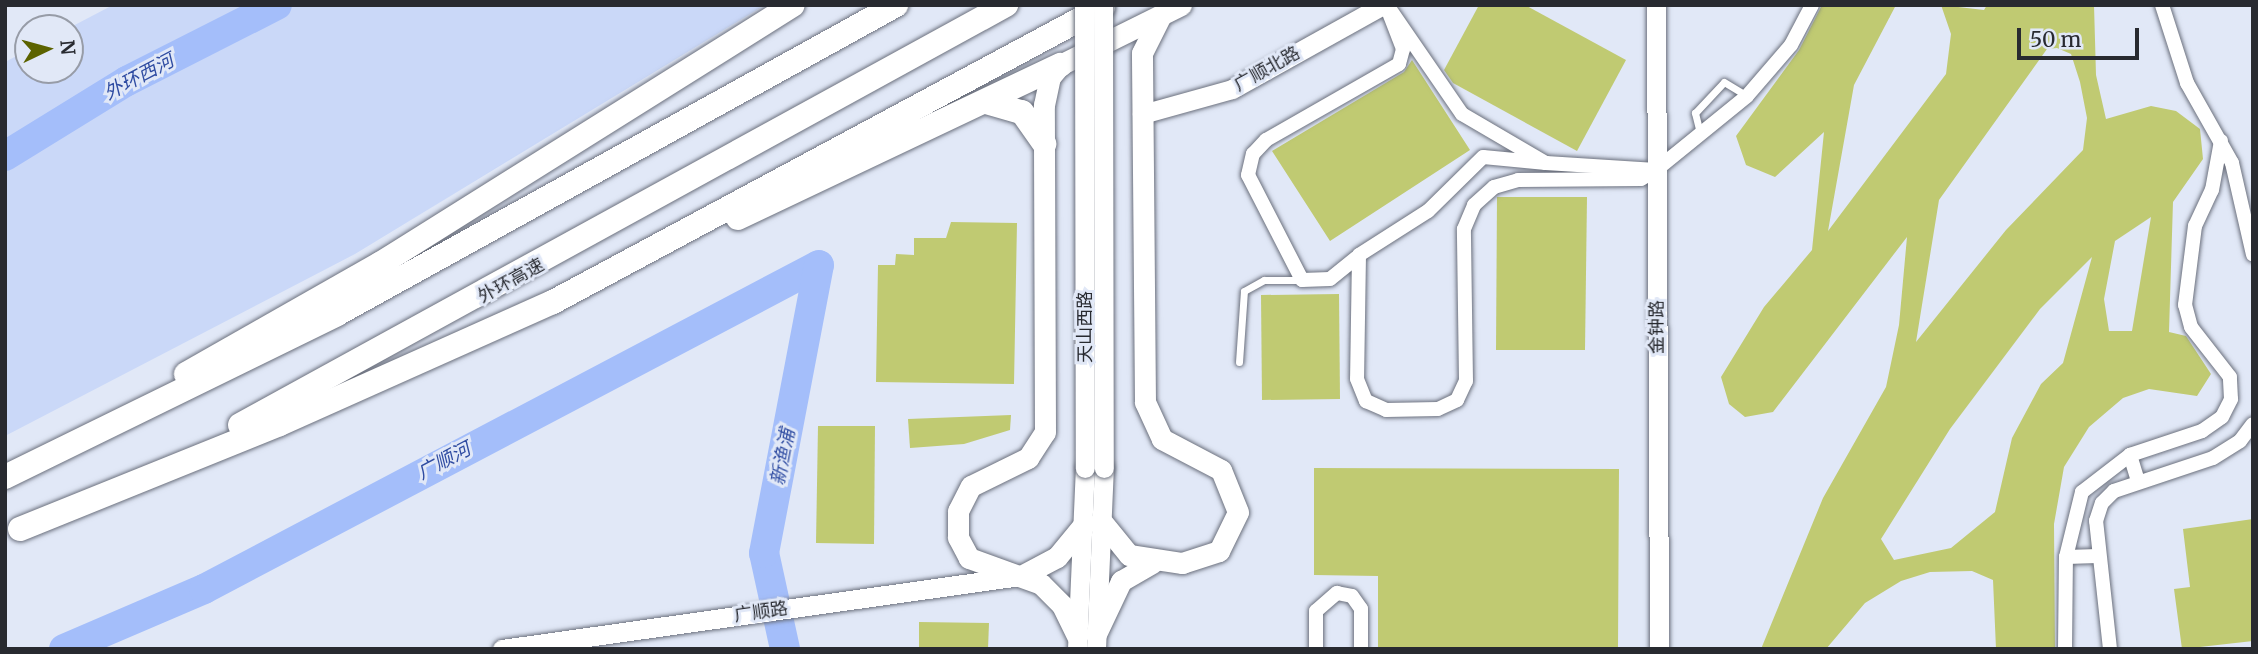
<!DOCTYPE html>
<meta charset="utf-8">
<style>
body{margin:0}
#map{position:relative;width:2258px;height:654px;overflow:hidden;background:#e1e8f7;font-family:Merriweather,"Noto Sans SC",serif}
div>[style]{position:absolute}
.green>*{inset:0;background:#cad8f8}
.river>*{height:30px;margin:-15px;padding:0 15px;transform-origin:15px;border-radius:15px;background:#a4befa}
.building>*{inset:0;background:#c0ca72}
.roads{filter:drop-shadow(0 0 2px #6b707d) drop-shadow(0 0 2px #6b707d)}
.lane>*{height:7px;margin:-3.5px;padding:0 3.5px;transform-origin:3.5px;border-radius:3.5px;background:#fff}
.street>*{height:14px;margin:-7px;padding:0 7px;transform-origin:7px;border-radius:7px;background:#fff}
.secondary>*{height:19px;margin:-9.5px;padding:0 9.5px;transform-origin:9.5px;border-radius:9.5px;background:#fff}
.primary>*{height:21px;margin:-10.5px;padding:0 10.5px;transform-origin:10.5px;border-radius:10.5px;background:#fff}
.highway>*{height:24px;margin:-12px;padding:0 12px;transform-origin:12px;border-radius:12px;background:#fff}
.bridges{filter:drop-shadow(0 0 2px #6b707d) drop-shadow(0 0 2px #6b707d)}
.secondary-bridge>*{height:19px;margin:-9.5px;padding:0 9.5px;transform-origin:9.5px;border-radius:9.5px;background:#fff}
span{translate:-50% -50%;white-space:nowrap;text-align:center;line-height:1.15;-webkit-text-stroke:6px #e1e8f7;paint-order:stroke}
.street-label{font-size:18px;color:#282a30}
.water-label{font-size:19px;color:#2f4ca2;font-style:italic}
.frame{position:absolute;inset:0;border:7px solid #282a30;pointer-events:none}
.north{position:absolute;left:14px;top:14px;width:70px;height:70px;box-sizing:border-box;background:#e1e8f7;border:2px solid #979ca7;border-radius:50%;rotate:85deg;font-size:19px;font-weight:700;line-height:28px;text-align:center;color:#282a30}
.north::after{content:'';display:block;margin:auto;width:24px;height:32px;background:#5c6300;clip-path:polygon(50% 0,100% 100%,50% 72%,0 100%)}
.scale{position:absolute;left:2017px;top:28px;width:122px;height:32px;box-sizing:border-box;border:4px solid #282a30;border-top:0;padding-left:9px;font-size:21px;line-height:24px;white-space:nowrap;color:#282a30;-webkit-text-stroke:5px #e1e8f7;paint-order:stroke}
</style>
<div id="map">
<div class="green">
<div style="clip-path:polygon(113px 5px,765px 5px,355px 254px,5px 436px,5px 62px,28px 50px,28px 70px,70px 70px,69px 28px)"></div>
</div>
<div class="river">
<div style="left:5px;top:156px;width:143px;rotate:-31.6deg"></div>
<div style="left:127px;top:81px;width:168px;rotate:-26.9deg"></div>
<div style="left:64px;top:649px;width:152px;rotate:-23.2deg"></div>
<div style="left:204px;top:589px;width:695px;rotate:-27.78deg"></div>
<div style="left:785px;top:649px;width:98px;rotate:-102.3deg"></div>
<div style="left:764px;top:553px;width:293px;rotate:-79.2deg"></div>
</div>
<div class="building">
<div style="clip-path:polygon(1479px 5px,1525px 5px,1626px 60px,1577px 151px,1453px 83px,1444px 70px)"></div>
<div style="clip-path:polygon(evenodd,1822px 5px,1896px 5px,1854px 85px,1828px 231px,1946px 74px,1951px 34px,1941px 5px,1984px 10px,1987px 5px,2094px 5px,2096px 75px,2106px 119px,2151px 106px,2176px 111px,2200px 129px,2203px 159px,2173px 202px,2169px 332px,2186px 336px,2211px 374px,2197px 396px,2149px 389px,2123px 398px,2089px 427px,2064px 467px,2054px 524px,2055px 649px,1996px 649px,1993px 580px,1972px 571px,1930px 572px,1901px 581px,1865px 603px,1826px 649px,1761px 649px,1823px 498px,1886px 387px,1899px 325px,1907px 237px,1773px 412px,1745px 417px,1729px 404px,1721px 377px,1764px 307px,1812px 250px,1824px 132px,1775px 177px,1746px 165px,1736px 136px,1799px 50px,1822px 5px,2057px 48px,2071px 54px,2080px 82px,2087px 118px,2083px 150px,2006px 230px,1916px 342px,1939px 200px,2047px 49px,2057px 48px,1822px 5px,2151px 217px,2132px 331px,2109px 331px,2104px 299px,2115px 241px,2151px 217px,1822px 5px,2092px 257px,2063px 363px,2041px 384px,2012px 438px,1995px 512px,1951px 548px,1894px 560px,1881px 539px,1950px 429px,2040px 309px,2092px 257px)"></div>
<div style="clip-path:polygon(1412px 60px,1470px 150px,1330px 241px,1272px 151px,1404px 72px)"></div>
<div style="clip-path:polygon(1497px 197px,1587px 197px,1585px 350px,1496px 350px)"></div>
<div style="clip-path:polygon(951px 222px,1017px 223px,1014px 384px,876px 382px,878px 265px,895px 265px,896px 254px,914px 255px,914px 238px,946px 238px)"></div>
<div style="clip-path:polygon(1339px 294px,1340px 399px,1262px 400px,1261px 295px)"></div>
<div style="clip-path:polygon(1011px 415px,1010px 430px,964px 444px,910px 448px,908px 419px)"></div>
<div style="clip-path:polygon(818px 426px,875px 426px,874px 544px,816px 543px)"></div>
<div style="clip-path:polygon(1314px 468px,1619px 469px,1618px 649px,1378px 649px,1378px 576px,1314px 575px)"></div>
<div style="clip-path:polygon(2253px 519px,2253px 641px,2182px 649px,2174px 589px,2190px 587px,2183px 529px)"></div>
<div style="clip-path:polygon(919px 622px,989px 623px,988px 649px,919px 649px)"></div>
</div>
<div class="roads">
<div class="lane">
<div style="left:1700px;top:133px;width:21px;rotate:-104deg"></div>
<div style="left:1695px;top:113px;width:42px;rotate:-46.9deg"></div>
<div style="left:1724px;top:82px;width:27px;rotate:31deg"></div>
<div style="left:1239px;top:362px;width:71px;rotate:-86deg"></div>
<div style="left:1244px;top:291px;width:23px;rotate:-29deg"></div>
<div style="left:1264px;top:280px;width:37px"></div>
</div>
<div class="street">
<div style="left:1387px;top:5px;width:132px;rotate:55.5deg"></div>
<div style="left:1462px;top:114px;width:97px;rotate:30.3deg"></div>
<div style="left:1546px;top:163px;width:110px;rotate:3.6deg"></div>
<div style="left:2162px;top:5px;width:82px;rotate:72.2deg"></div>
<div style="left:2187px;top:83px;width:92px;rotate:60.6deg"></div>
<div style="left:2232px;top:163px;width:94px;rotate:77.1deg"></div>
<div style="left:1546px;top:163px;width:63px;rotate:-174.6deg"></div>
<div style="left:1483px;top:157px;width:77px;rotate:135.5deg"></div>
<div style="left:1428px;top:211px;width:82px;rotate:147.5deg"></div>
<div style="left:1359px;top:255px;width:124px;rotate:90.9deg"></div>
<div style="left:1357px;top:379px;width:24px;rotate:68deg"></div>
<div style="left:1366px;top:401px;width:22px;rotate:24deg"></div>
<div style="left:1386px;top:410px;width:52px;rotate:-1.1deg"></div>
<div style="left:1438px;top:409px;width:21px;rotate:-25deg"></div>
<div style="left:1457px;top:400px;width:21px;rotate:-65deg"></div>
<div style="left:1466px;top:381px;width:152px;rotate:-90.8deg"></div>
<div style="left:1464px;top:229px;width:26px;rotate:-67deg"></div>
<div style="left:1474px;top:205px;width:27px;rotate:-42deg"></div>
<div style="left:1494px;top:187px;width:25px;rotate:-16deg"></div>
<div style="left:1518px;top:180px;width:123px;rotate:-0.5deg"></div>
<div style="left:1641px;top:179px;width:17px;rotate:-31deg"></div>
<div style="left:1656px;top:170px;width:117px;rotate:-39.1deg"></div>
<div style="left:1747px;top:96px;width:67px;rotate:-49.2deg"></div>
<div style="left:1791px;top:45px;width:45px;rotate:-62.3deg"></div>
<div style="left:1356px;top:258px;width:33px;rotate:141deg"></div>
<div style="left:1330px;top:279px;width:28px;rotate:178deg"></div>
<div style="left:1302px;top:280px;width:118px;rotate:-117.2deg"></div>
<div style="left:1248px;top:175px;width:22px;rotate:-77deg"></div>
<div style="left:1253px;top:154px;width:19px;rotate:-47deg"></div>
<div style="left:1266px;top:140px;width:153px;rotate:-29.7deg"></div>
<div style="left:1399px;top:64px;width:16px;rotate:-75deg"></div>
<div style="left:1403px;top:49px;width:47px;rotate:-111.1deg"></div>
<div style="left:2130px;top:455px;width:28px;rotate:73deg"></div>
<div style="left:2066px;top:557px;width:32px;rotate:-2deg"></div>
<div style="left:1316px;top:649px;width:38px;rotate:-90deg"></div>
<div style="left:1316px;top:611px;width:28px;rotate:-41deg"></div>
<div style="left:1337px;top:593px;width:15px;rotate:11deg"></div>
<div style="left:1352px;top:596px;width:16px;rotate:55deg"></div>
<div style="left:1361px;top:609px;width:40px;rotate:90deg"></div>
<div style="left:2065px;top:649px;width:92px;rotate:-89.4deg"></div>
<div style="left:2066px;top:557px;width:67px;rotate:-76.2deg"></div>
<div style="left:2082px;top:492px;width:61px;rotate:-37.6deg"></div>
<div style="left:2130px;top:455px;width:76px;rotate:-18.4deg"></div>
<div style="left:2202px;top:431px;width:24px;rotate:-35deg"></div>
<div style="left:2222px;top:417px;width:20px;rotate:-63deg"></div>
<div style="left:2231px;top:399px;width:22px;rotate:-93deg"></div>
<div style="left:2230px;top:377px;width:63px;rotate:-128deg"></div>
<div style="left:2191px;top:327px;width:23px;rotate:-105deg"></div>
<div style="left:2185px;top:305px;width:80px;rotate:-82.8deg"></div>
<div style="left:2195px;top:226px;width:40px;rotate:-65deg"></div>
<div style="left:2212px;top:190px;width:50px;rotate:-79.6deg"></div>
<div style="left:2110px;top:649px;width:129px;rotate:-96.2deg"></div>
<div style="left:2096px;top:521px;width:19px;rotate:-72deg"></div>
<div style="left:2102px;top:503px;width:17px;rotate:-45deg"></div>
<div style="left:2114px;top:491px;width:104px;rotate:-18.4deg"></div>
<div style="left:2213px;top:458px;width:32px;rotate:-32deg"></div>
<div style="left:2240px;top:441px;width:21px;rotate:-53deg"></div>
</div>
<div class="secondary">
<div style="left:1656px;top:5px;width:644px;rotate:89.73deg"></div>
<div style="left:1142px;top:114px;width:93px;rotate:-15.5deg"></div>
<div style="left:1232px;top:89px;width:173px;rotate:-29.1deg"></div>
<div style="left:502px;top:649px;width:523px;rotate:-8.02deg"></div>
<div style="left:1077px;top:649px;width:181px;rotate:-87.5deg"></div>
<div style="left:1096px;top:649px;width:181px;rotate:-87.5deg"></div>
</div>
<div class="primary">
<div style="left:1103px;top:523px;width:41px;rotate:50.9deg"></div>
<div style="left:1129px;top:555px;width:54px;rotate:8.6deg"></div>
<div style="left:1182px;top:563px;width:39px;rotate:-18deg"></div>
<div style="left:1219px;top:551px;width:43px;rotate:-64deg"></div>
<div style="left:1238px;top:512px;width:45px;rotate:-112deg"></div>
<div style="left:1221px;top:470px;width:67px;rotate:-152.3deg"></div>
<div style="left:1162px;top:439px;width:41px;rotate:-114.7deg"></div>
<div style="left:1145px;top:402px;width:349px;rotate:-90.5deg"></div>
<div style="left:1142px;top:53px;width:42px;rotate:-63.4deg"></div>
<div style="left:1021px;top:576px;width:41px;rotate:-27.8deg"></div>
<div style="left:1057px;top:557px;width:44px;rotate:-50.5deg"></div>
<div style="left:1096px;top:634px;width:59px;rotate:-64.7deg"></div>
<div style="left:1121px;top:581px;width:36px;rotate:-30deg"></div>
<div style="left:1077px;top:636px;width:34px;rotate:-116deg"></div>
<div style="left:1062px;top:605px;width:30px;rotate:-135deg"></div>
<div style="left:1041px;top:584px;width:77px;rotate:-160.1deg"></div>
<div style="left:969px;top:558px;width:24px;rotate:-118deg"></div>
<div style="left:958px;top:537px;width:26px;rotate:-90deg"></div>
<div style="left:958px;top:511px;width:28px;rotate:-63deg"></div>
<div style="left:971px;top:486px;width:64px;rotate:-26.2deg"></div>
<div style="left:1028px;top:458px;width:31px;rotate:-57deg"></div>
<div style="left:1045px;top:432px;width:327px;rotate:-90.2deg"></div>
<div style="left:1044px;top:105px;width:29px;rotate:-78deg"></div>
<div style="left:1050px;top:77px;width:16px;rotate:-50deg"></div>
<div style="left:1060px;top:65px;width:135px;rotate:-26.4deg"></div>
</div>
<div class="highway">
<div style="left:986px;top:102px;width:37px;rotate:16deg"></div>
<div style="left:1022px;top:112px;width:39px;rotate:55deg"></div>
<div style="left:738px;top:218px;width:357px;rotate:-25.4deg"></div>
<div style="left:186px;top:374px;width:223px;rotate:-29.6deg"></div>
<div style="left:380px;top:264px;width:487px;rotate:-32.1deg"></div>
<div style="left:240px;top:425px;width:874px;rotate:-28.74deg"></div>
<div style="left:5px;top:477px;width:370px;rotate:-26.1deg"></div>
<div style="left:337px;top:314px;width:639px;rotate:-28.93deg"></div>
<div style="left:20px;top:529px;width:280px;rotate:-22deg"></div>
<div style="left:280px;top:424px;width:299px;rotate:-24.1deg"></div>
<div style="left:553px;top:302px;width:624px;rotate:-28.21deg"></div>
</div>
</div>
<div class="bridges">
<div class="secondary-bridge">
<div style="left:1084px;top:5px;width:463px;rotate:89.9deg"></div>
<div style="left:1103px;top:5px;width:463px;rotate:89.9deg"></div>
</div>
</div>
<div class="street-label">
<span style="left:1267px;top:69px;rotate:-29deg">广顺北路</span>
<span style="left:511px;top:281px;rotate:-29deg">外环高速</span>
<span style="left:1085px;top:327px;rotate:-90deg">天山西路</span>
<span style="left:1657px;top:327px;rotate:-90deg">金钟路</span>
<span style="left:761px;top:612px;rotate:-8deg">广顺路</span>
</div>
<div class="water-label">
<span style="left:139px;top:77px;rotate:-28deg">外环西河</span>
<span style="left:783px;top:457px;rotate:-79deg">新渔浦</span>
<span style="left:444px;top:461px;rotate:-28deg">广顺河</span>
</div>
<div class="frame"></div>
<div class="north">N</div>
<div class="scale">50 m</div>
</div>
